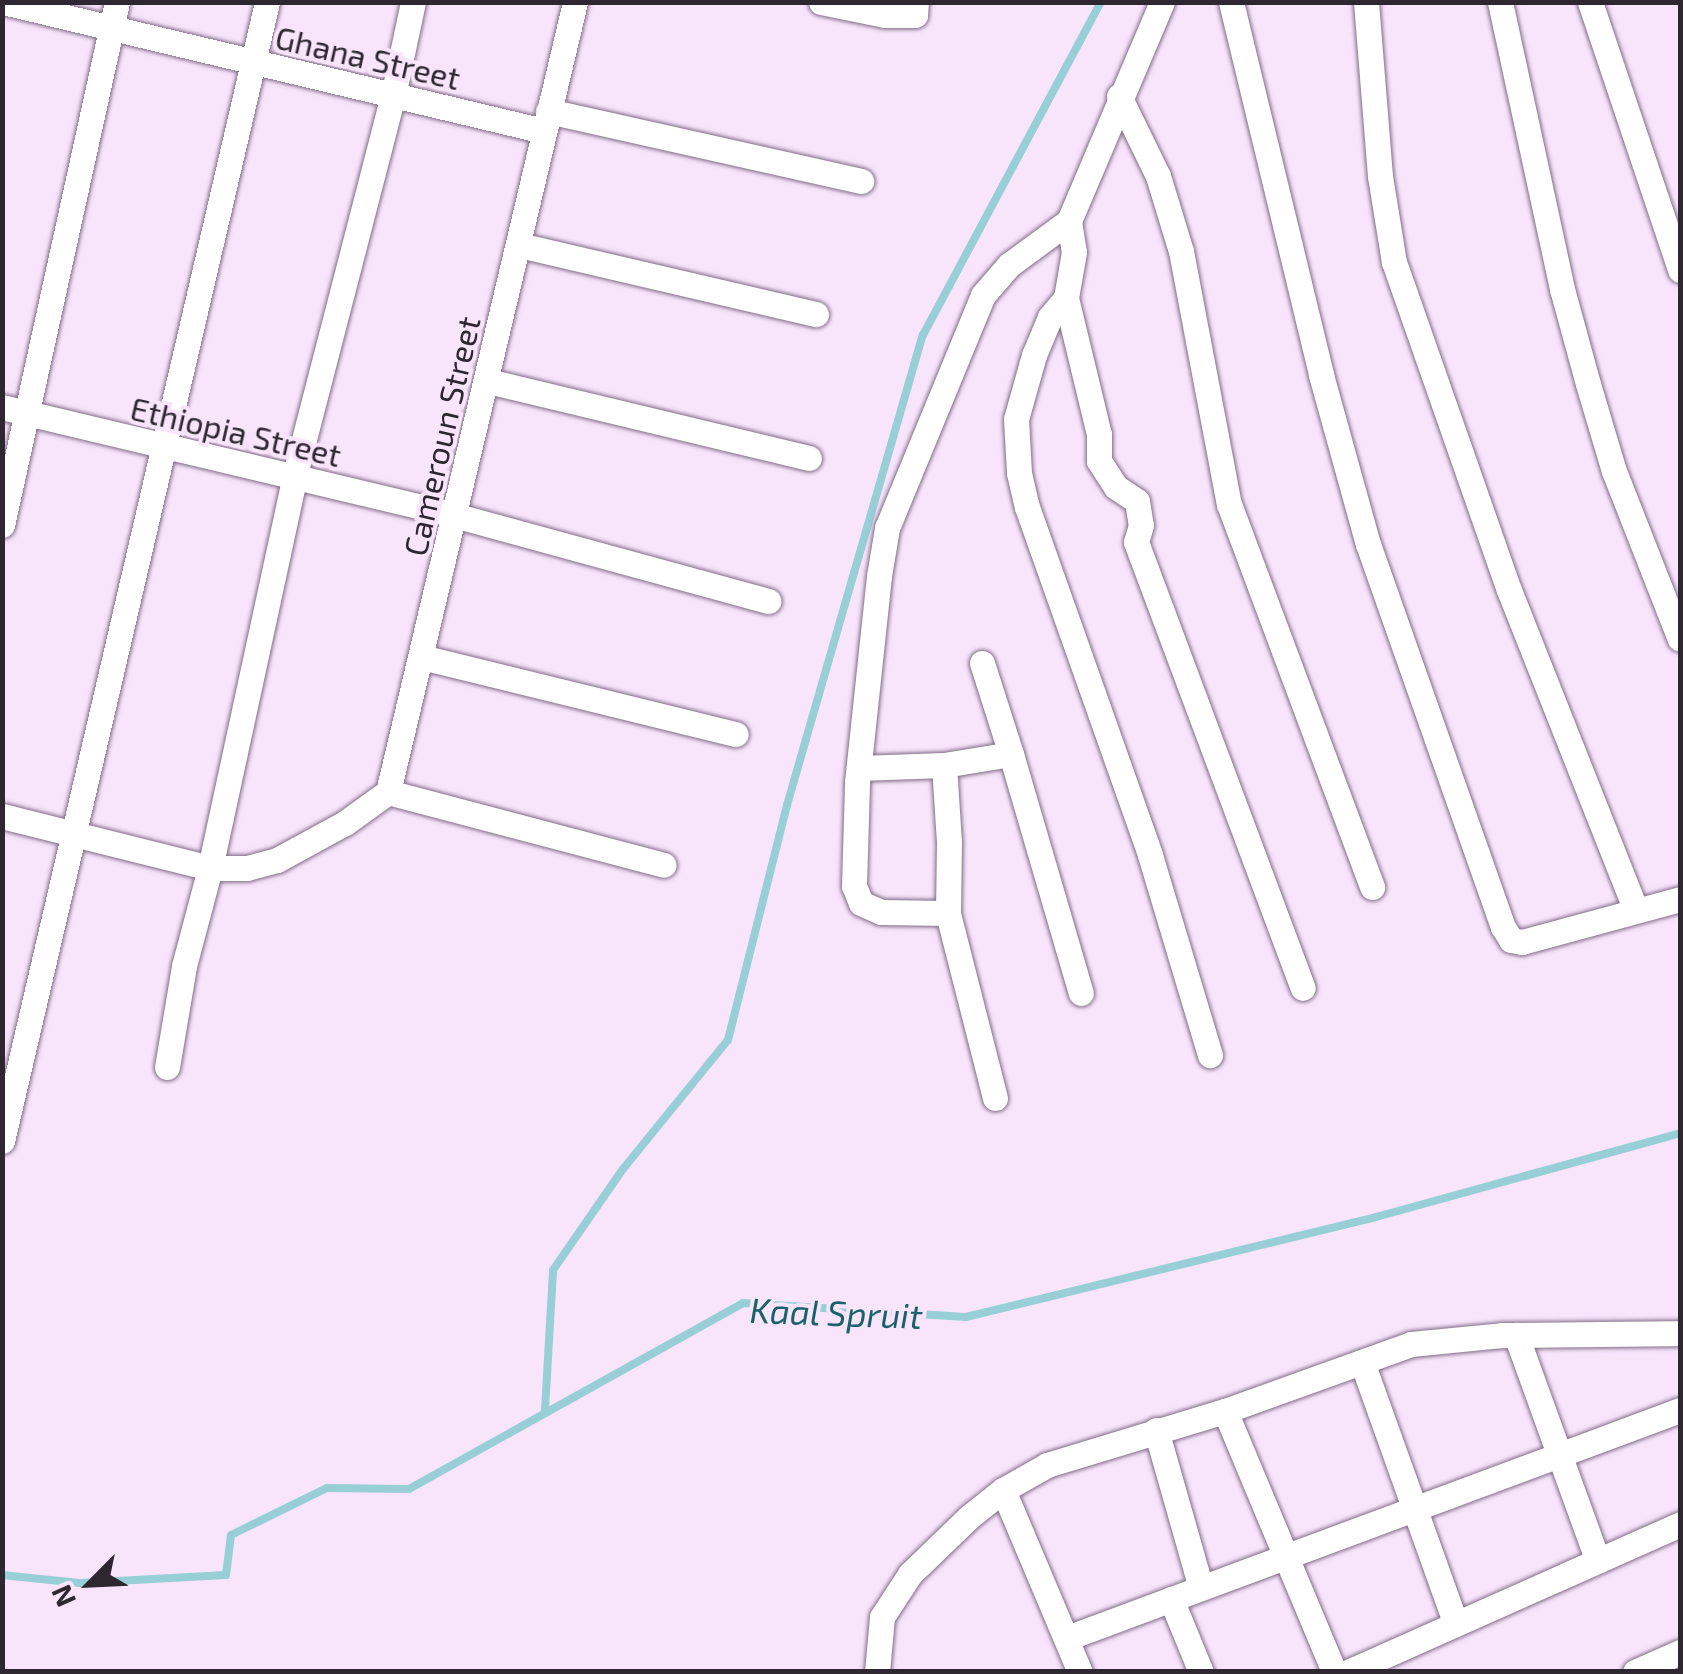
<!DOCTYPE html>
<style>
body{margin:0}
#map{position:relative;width:1683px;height:1674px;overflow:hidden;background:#f8e5fc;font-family:"Exo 2",sans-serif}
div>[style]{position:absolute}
.stream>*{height:8px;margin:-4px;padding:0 4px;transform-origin:4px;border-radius:4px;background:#98cfd7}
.roads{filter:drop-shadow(0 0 2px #816c86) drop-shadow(0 0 2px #816c86)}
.minor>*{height:25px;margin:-12.5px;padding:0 12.5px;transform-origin:12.5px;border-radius:12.5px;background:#fff}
span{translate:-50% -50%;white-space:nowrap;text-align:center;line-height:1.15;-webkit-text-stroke:8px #f8e5fc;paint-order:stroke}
.street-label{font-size:32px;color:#2e2630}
.water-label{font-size:35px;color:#19626c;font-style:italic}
.frame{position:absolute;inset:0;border:5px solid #2e2630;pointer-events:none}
.north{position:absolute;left:40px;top:1534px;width:100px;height:100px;-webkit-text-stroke:8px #f8e5fc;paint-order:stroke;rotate:246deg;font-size:28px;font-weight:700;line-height:40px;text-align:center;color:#2e2630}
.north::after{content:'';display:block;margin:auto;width:35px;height:45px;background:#2e2630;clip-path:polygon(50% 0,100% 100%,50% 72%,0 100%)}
</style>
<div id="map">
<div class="stream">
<div style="left:545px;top:1410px;width:140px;rotate:-86.7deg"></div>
<div style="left:553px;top:1270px;width:123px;rotate:-55.3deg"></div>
<div style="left:623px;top:1169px;width:166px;rotate:-50.9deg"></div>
<div style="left:728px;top:1040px;width:242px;rotate:-75.9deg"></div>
<div style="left:787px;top:805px;width:489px;rotate:-73.9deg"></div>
<div style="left:923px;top:335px;width:378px;rotate:-61.9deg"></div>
<div style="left:2px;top:1575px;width:78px;rotate:5.9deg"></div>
<div style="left:80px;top:1583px;width:146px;rotate:-3.1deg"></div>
<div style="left:226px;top:1575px;width:40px;rotate:-82.9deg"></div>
<div style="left:231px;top:1535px;width:107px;rotate:-26.1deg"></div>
<div style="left:327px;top:1488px;width:82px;rotate:0.7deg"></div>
<div style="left:409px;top:1489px;width:382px;rotate:-29.1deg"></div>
<div style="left:743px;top:1303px;width:223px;rotate:3.6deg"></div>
<div style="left:966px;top:1317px;width:422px;rotate:-13.7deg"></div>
<div style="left:1376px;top:1217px;width:315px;rotate:-15.4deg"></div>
</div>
<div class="roads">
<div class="minor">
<div style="left:3px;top:2px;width:556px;rotate:13.41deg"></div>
<div style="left:821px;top:2px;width:65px;rotate:11.5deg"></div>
<div style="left:885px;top:15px;width:30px"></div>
<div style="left:915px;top:15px;width:13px;rotate:-86deg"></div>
<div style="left:1231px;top:2px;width:384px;rotate:76.4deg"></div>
<div style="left:1321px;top:375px;width:175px;rotate:74.5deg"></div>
<div style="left:1368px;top:544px;width:406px;rotate:70.6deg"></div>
<div style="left:1503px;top:927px;width:15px;rotate:58deg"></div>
<div style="left:1511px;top:940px;width:11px;rotate:10deg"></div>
<div style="left:1522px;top:942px;width:164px;rotate:-15.2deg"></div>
<div style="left:1366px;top:2px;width:175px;rotate:85.4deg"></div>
<div style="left:1380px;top:176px;width:87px;rotate:80.8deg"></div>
<div style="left:1394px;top:262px;width:348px;rotate:70.7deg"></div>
<div style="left:1509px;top:590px;width:344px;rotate:68.4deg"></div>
<div style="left:1500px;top:2px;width:294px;rotate:77.8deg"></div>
<div style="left:1562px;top:289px;width:98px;rotate:74.7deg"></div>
<div style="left:1588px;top:384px;width:91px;rotate:73.4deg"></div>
<div style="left:1614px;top:471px;width:180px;rotate:68.6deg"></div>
<div style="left:1590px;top:2px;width:283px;rotate:71.4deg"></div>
<div style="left:1119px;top:96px;width:89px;rotate:64deg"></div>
<div style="left:1158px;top:176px;width:78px;rotate:73deg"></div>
<div style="left:1181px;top:251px;width:258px;rotate:79.3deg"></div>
<div style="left:1229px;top:504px;width:409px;rotate:69.5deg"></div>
<div style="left:548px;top:111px;width:321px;rotate:12.6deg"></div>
<div style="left:1069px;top:221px;width:31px;rotate:81deg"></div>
<div style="left:1074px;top:252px;width:47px;rotate:99.9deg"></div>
<div style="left:1066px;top:298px;width:140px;rotate:76.4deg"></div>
<div style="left:1099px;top:434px;width:27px;rotate:90deg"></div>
<div style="left:1099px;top:461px;width:31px;rotate:57deg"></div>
<div style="left:1116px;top:487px;width:25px;rotate:34deg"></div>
<div style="left:1137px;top:501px;width:24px;rotate:81deg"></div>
<div style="left:1141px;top:525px;width:18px;rotate:106deg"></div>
<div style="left:1136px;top:542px;width:476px;rotate:69.5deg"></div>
<div style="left:519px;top:245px;width:305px;rotate:13.1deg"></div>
<div style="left:1066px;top:298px;width:25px;rotate:130deg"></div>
<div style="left:1050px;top:317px;width:41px;rotate:112.8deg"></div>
<div style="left:1034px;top:355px;width:66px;rotate:105.7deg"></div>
<div style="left:1016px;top:419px;width:54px;rotate:86.8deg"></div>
<div style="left:1019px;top:473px;width:35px;rotate:77deg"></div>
<div style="left:1027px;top:507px;width:369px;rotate:70.5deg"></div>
<div style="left:1150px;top:855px;width:209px;rotate:73.3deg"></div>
<div style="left:488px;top:381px;width:330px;rotate:13.5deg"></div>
<div style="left:2px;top:407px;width:465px;rotate:13.4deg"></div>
<div style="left:454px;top:515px;width:326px;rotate:15.3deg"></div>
<div style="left:2px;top:525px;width:535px;rotate:-77.6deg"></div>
<div style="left:422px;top:657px;width:323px;rotate:13.8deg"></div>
<div style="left:982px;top:663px;width:96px;rotate:72.3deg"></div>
<div style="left:944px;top:765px;width:68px;rotate:-9.3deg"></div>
<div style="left:1011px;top:754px;width:249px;rotate:73.7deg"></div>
<div style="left:859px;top:768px;width:85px;rotate:-2deg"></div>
<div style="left:944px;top:765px;width:77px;rotate:86.3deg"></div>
<div style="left:949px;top:842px;width:71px;rotate:90.8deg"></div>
<div style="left:388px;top:792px;width:285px;rotate:14.8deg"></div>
<div style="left:2px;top:816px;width:214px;rotate:14deg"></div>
<div style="left:210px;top:868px;width:37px"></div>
<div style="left:247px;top:868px;width:31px;rotate:-15deg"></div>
<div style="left:277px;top:860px;width:77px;rotate:-28.6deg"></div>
<div style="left:345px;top:823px;width:53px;rotate:-35.8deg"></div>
<div style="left:388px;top:792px;width:812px;rotate:-76.68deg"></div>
<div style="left:167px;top:1067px;width:102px;rotate:-80.4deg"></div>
<div style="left:184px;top:966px;width:101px;rotate:-75.1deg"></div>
<div style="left:210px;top:868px;width:399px;rotate:-77.8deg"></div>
<div style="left:294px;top:478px;width:395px;rotate:-75.5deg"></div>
<div style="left:393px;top:96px;width:96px;rotate:-78deg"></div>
<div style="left:995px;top:1098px;width:191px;rotate:-104.3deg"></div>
<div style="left:948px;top:913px;width:67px;rotate:-179.1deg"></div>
<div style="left:881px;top:912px;width:22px;rotate:-156deg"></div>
<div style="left:861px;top:903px;width:18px;rotate:-112deg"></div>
<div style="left:854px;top:886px;width:104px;rotate:-88.3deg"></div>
<div style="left:857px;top:782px;width:207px;rotate:-83.9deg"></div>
<div style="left:879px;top:576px;width:49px;rotate:-80.5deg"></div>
<div style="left:887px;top:528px;width:252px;rotate:-67.6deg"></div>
<div style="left:983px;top:295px;width:40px;rotate:-49deg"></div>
<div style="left:1009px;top:265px;width:74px;rotate:-36.3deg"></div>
<div style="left:1069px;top:221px;width:238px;rotate:-67deg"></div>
<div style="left:2px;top:1141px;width:1169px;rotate:-76.9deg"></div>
<div style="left:1516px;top:1335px;width:240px;rotate:70.1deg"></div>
<div style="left:1362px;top:1362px;width:278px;rotate:70.3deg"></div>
<div style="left:1225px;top:1411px;width:283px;rotate:67.3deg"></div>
<div style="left:1156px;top:1430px;width:164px;rotate:74.1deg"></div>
<div style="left:1003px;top:1490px;width:198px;rotate:67.1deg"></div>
<div style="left:1171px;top:1599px;width:79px;rotate:67.7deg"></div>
<div style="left:1067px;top:1638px;width:654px;rotate:-20.4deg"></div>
<div style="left:877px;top:1672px;width:55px;rotate:-84.8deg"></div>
<div style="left:882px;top:1617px;width:51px;rotate:-56.9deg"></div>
<div style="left:910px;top:1574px;width:82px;rotate:-44deg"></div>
<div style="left:969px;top:1517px;width:43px;rotate:-38.5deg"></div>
<div style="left:1003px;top:1490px;width:51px;rotate:-29.6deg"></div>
<div style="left:1047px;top:1465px;width:186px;rotate:-16.9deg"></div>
<div style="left:1225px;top:1411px;width:198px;rotate:-19.8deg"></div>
<div style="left:1411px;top:1344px;width:91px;rotate:-5.6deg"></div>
<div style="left:1502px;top:1335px;width:178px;rotate:-0.6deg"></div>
<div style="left:1348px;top:1672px;width:363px;rotate:-24deg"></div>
<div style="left:1635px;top:1672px;width:49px;rotate:-24deg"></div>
</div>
</div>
<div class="street-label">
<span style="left:368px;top:57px;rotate:13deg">Ghana Street</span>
<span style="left:236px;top:431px;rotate:13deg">Ethiopia Street</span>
<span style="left:441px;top:436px;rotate:-77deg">Cameroun Street</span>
</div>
<div class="water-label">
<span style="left:836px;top:1312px;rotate:2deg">Kaal Spruit</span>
</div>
<div class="frame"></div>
<div class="north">N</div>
</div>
